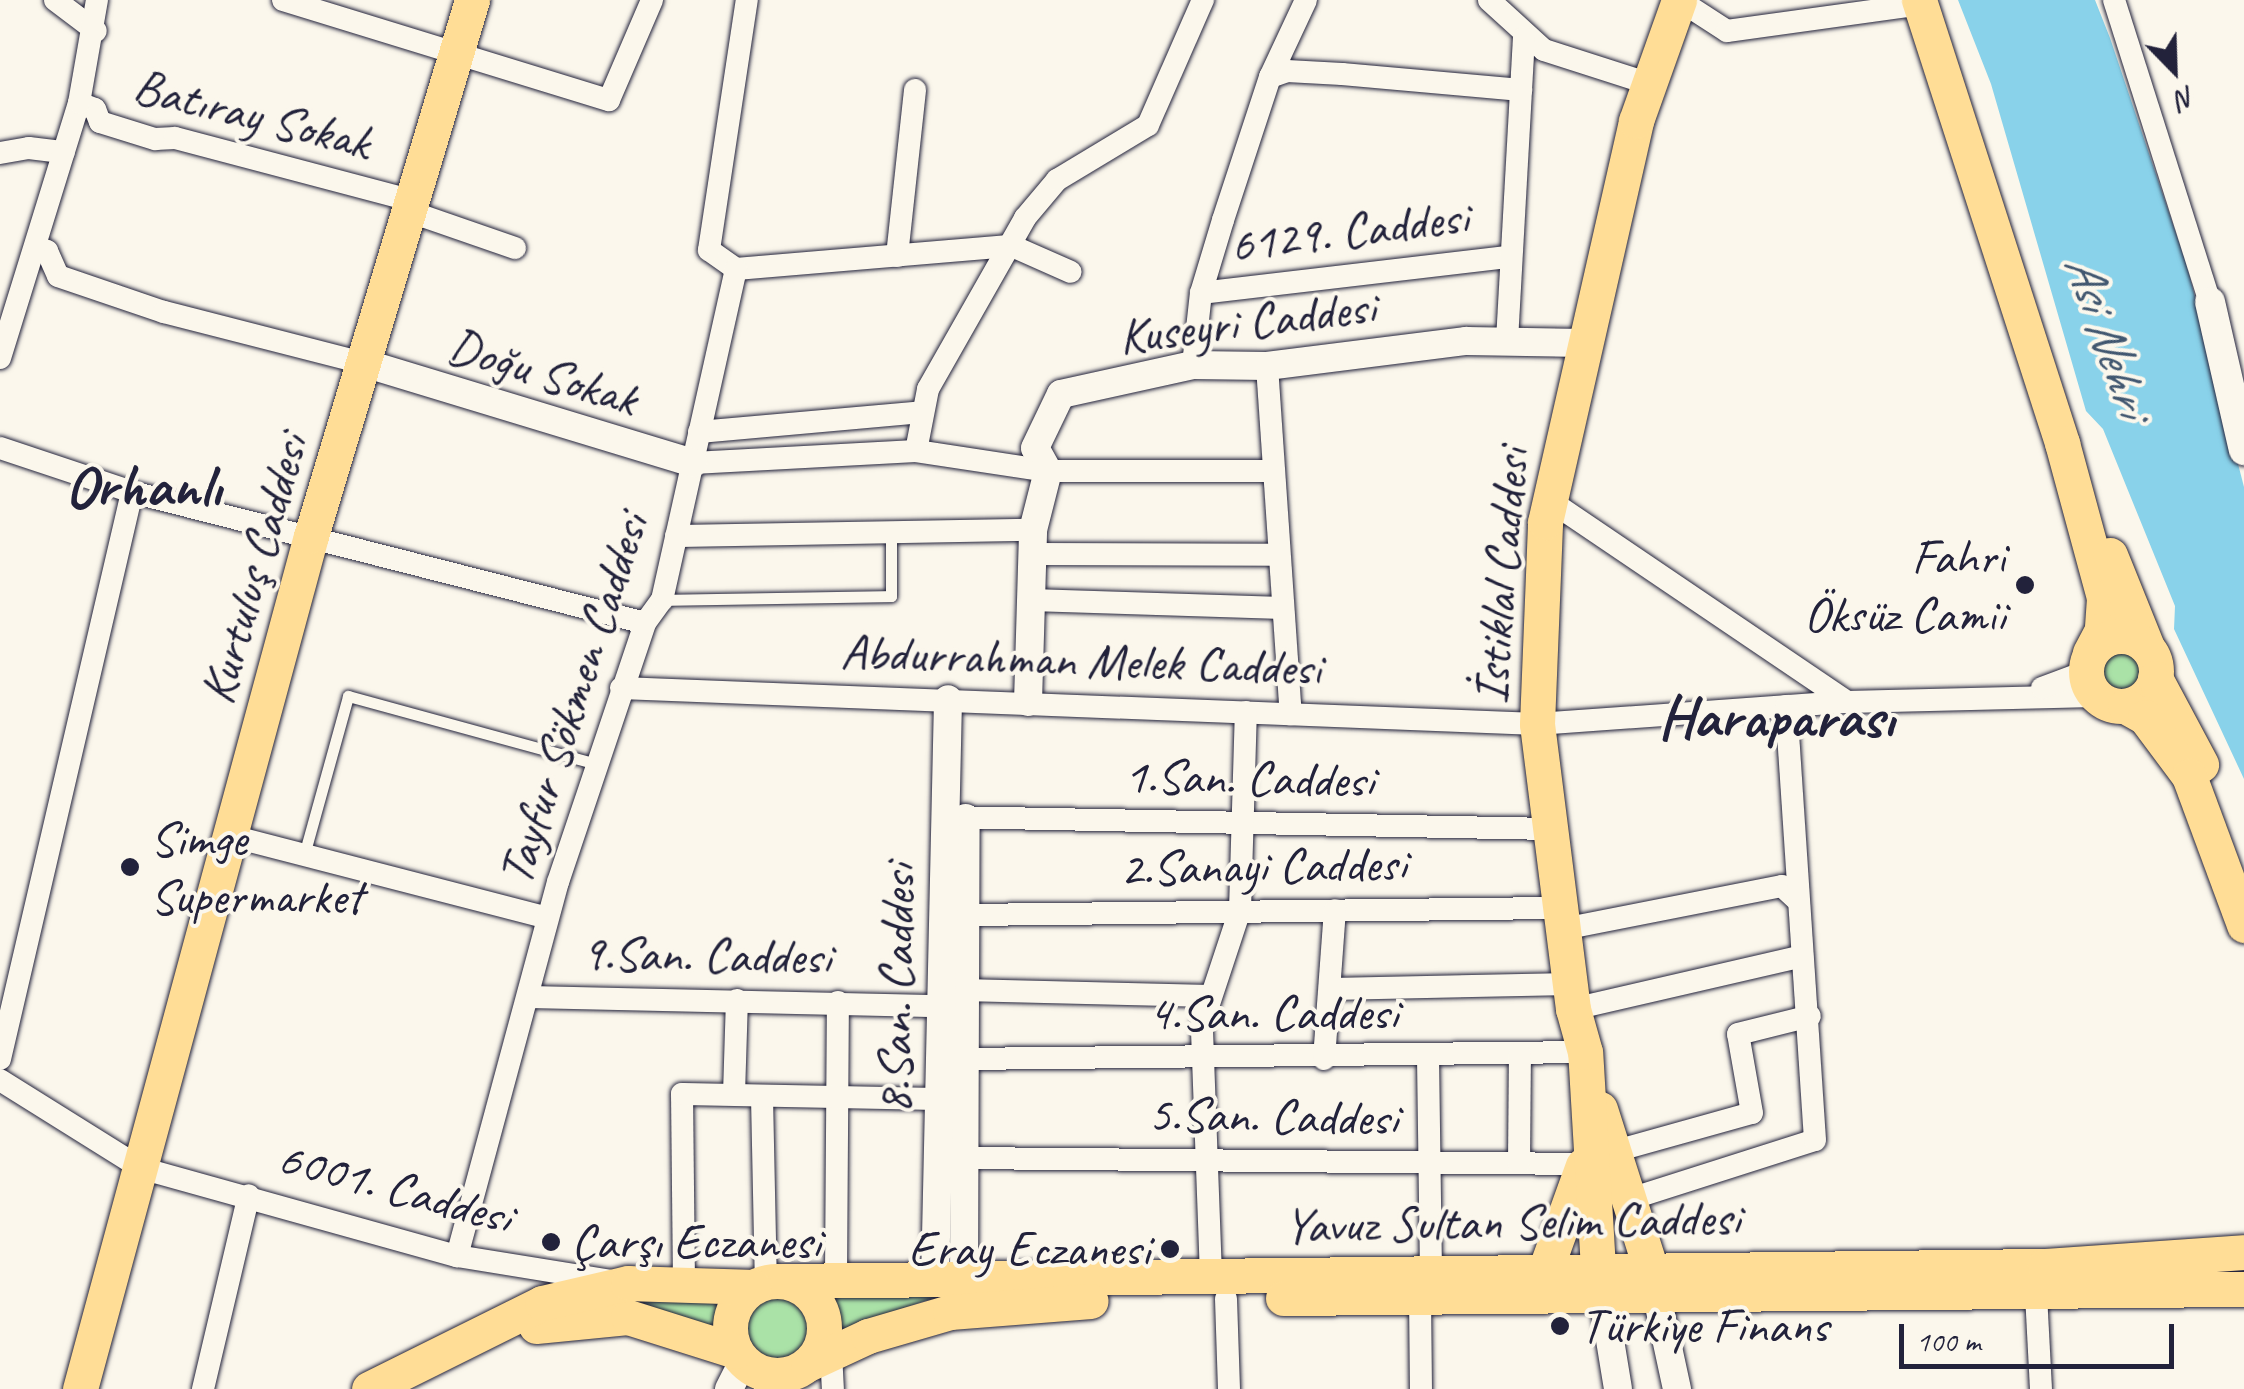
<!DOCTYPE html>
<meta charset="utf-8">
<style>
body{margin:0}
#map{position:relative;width:2244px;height:1389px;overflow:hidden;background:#fbf7ec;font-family:Caveat,sans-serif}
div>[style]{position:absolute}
.green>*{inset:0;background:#aae2a7}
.round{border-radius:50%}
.water>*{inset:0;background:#89d2ea}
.roads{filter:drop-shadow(0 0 2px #22223b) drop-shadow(0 0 2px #22223b)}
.service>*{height:11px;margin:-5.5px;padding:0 5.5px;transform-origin:5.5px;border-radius:5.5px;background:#fbf7ec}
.minor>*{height:22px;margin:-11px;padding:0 11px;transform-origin:11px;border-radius:11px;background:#fbf7ec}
.tertiary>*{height:28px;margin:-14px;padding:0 14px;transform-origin:14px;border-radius:14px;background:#fbf7ec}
.secondary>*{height:30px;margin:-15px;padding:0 15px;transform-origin:15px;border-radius:15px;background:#fbf7ec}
.primary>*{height:35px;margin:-17.5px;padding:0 17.5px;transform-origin:17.5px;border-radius:17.5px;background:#ffdd96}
.primary>.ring{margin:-17.5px;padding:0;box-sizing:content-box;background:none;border:35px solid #ffdd96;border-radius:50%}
.dots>*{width:28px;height:28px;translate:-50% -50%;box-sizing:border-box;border:5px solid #fbf7ec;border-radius:50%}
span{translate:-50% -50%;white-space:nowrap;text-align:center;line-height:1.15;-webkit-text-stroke:8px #fbf7ec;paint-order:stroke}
.street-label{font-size:50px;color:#22223b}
.poi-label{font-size:50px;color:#22223b}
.right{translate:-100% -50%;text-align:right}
.left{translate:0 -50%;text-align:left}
.water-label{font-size:52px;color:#415770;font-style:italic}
.district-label{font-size:60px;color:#22223b;font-weight:700}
.north{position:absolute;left:2124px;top:20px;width:100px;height:100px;-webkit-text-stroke:8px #fbf7ec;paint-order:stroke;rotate:157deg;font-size:28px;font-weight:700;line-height:40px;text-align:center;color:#22223b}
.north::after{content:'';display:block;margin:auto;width:35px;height:45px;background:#22223b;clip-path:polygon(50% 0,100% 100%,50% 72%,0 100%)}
.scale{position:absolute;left:1899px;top:1324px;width:275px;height:45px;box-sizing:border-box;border:5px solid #22223b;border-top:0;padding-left:12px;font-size:30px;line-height:35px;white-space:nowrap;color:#22223b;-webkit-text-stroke:8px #fbf7ec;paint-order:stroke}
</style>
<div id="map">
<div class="green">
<div class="round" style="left:2100px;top:649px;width:42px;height:42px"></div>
<div style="clip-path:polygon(981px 1282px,892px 1312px,834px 1343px,814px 1288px)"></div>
<div style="clip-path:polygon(735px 1288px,724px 1306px,720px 1342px,625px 1299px)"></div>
<div class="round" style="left:742px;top:1298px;width:66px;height:66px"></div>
</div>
<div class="water">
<div style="clip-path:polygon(1958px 0,2095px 0,2110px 38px,2187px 266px,2244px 487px,2244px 779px,2174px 629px,2175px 606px,2103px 429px,2086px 411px,1991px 84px)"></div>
</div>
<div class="roads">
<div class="service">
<div style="left:662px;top:600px;width:229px;rotate:-1deg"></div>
<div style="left:891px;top:596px;width:61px;rotate:-90deg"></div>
<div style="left:304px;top:855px;width:165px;rotate:-74.5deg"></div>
<div style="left:348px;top:696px;width:257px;rotate:15.3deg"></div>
</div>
<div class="minor">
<div style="left:55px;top:0;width:51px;rotate:37.1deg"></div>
<div style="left:283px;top:0;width:341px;rotate:17.1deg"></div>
<div style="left:609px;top:100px;width:109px;rotate:-66.7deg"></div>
<div style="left:1489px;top:0;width:74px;rotate:42.3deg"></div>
<div style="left:1544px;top:50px;width:108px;rotate:17.8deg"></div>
<div style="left:1679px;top:0;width:57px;rotate:32.9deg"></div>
<div style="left:1727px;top:31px;width:196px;rotate:-7.9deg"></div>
<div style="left:2114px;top:0;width:317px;rotate:72.4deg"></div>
<div style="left:1270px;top:77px;width:18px;rotate:-19deg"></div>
<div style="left:1287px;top:71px;width:55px;rotate:3.1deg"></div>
<div style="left:1342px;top:74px;width:180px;rotate:5.1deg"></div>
<div style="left:79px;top:103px;width:17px;rotate:21deg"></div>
<div style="left:95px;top:109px;width:14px;rotate:69deg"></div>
<div style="left:100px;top:122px;width:58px;rotate:17.2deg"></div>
<div style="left:155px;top:139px;width:20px;rotate:-3deg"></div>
<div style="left:175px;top:138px;width:247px;rotate:14.8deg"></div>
<div style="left:0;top:153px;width:29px;rotate:-10deg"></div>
<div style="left:29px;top:148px;width:35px;rotate:7deg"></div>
<div style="left:411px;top:212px;width:110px;rotate:19.1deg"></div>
<div style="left:36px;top:247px;width:12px;rotate:20deg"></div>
<div style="left:47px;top:251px;width:27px;rotate:66deg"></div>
<div style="left:58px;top:276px;width:112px;rotate:18.8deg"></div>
<div style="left:164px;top:312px;width:210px;rotate:14.4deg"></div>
<div style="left:897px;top:256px;width:167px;rotate:-83.8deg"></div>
<div style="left:736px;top:269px;width:277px;rotate:-4.8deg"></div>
<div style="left:1012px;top:246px;width:64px;rotate:23.8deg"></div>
<div style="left:736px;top:269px;width:33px;rotate:-145deg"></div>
<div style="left:709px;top:250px;width:253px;rotate:-81.4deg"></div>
<div style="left:1201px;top:293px;width:310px;rotate:-6.7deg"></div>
<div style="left:1507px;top:341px;width:304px;rotate:-86.8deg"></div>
<div style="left:0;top:358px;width:267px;rotate:-72.8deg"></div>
<div style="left:79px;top:103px;width:105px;rotate:-80.1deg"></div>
<div style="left:1193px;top:365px;width:72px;rotate:-83.7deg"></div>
<div style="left:1201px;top:293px;width:76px;rotate:-73.2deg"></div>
<div style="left:1223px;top:220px;width:151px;rotate:-71.8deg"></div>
<div style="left:1270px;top:77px;width:85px;rotate:-64.9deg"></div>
<div style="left:1267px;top:366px;width:349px;rotate:86.1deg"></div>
<div style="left:699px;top:432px;width:224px;rotate:-5.1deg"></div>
<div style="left:0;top:448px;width:139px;rotate:18.4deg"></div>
<div style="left:132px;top:492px;width:529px;rotate:14.32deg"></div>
<div style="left:916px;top:451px;width:63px;rotate:-79deg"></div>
<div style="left:928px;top:389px;width:197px;rotate:-60.4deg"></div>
<div style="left:1025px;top:218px;width:50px;rotate:-49.9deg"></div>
<div style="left:1057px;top:180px;width:106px;rotate:-31.1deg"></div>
<div style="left:1148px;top:125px;width:137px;rotate:-66.3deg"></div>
<div style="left:693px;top:463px;width:223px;rotate:-3.1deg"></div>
<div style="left:916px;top:451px;width:134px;rotate:8.6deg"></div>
<div style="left:1048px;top:471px;width:226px"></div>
<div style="left:1549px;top:500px;width:360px;rotate:34.1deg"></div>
<div style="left:676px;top:536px;width:357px;rotate:-1deg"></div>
<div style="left:1032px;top:554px;width:247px;rotate:0.2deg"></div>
<div style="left:1031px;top:600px;width:252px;rotate:1.8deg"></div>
<div style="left:621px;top:688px;width:917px;rotate:2.25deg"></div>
<div style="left:1537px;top:724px;width:311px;rotate:-4.1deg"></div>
<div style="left:1847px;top:702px;width:248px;rotate:-1.4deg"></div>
<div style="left:2042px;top:688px;width:46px;rotate:-20.4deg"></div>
<div style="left:949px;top:817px;width:601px;rotate:1.14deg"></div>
<div style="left:231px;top:836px;width:327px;rotate:14.5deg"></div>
<div style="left:966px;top:915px;width:594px;rotate:-0.68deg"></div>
<div style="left:1563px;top:929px;width:223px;rotate:-11.1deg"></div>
<div style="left:1782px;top:886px;width:22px;rotate:43deg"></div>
<div style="left:1331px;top:989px;width:240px;rotate:-1.2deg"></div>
<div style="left:962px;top:990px;width:248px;rotate:1.4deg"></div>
<div style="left:529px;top:997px;width:412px;rotate:1.3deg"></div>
<div style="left:1573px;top:1009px;width:235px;rotate:-13deg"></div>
<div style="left:1428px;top:1057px;width:213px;rotate:89.2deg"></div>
<div style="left:0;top:1059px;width:582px;rotate:-76.89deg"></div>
<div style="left:962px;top:1059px;width:623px;rotate:-0.64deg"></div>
<div style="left:1324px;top:1059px;width:149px;rotate:-85.8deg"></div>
<div style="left:0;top:1080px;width:166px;rotate:32deg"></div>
<div style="left:141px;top:1168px;width:328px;rotate:15.6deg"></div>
<div style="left:457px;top:1256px;width:157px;rotate:9.2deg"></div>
<div style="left:734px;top:1094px;width:94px;rotate:-88.2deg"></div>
<div style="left:762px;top:1097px;width:185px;rotate:88.8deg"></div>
<div style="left:1612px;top:1152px;width:145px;rotate:-15.6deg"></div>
<div style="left:1752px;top:1113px;width:80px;rotate:-100deg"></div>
<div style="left:1738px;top:1034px;width:74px;rotate:-14deg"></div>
<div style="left:962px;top:1158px;width:621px;rotate:0.55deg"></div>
<div style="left:1519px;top:1163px;width:109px;rotate:-89.5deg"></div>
<div style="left:1627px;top:1200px;width:197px;rotate:-17.7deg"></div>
<div style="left:1815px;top:1140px;width:435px;rotate:-93.8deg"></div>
<div style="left:457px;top:1256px;width:387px;rotate:-74.9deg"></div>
<div style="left:558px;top:882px;width:273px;rotate:-71.4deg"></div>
<div style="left:645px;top:623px;width:29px;rotate:-54deg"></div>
<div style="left:662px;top:600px;width:339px;rotate:-77.4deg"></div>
<div style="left:1211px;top:1276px;width:251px;rotate:-92.1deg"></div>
<div style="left:1202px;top:1025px;width:121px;rotate:-71.7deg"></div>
<div style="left:1240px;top:910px;width:198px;rotate:-88.3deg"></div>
<div style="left:836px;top:1278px;width:276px;rotate:-89.6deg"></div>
<div style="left:684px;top:1283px;width:189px;rotate:-90.6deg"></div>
<div style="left:682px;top:1094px;width:257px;rotate:1.1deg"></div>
<div style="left:2036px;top:1294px;width:95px;rotate:87deg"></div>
<div style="left:1420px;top:1296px;width:93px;rotate:89.4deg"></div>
<div style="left:1226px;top:1299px;width:90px;rotate:88.1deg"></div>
<div style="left:831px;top:1353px;width:36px;rotate:87deg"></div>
<div style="left:203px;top:1389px;width:199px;rotate:-76.7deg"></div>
</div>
<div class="tertiary">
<div style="left:367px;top:364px;width:341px;rotate:16.9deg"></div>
<div style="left:1028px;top:702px;width:172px;rotate:-88.3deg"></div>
<div style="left:1033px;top:530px;width:61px;rotate:-75.7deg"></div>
<div style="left:1048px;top:471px;width:26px;rotate:-119deg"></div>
<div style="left:1035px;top:448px;width:60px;rotate:-64.3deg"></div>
<div style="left:1061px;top:394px;width:135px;rotate:-12.4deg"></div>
<div style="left:1193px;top:365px;width:74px;rotate:0.8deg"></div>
<div style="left:1267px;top:366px;width:201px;rotate:-7.2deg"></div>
<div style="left:1466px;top:341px;width:119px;rotate:1deg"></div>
<div style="left:1653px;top:1278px;width:114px;rotate:77.8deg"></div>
<div style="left:1600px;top:1279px;width:111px;rotate:80.7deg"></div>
<div style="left:964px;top:1281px;width:463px;rotate:-89.8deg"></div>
<div style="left:935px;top:1282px;width:583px;rotate:-88.72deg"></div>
<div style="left:729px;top:1389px;width:31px;rotate:-63deg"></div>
<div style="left:768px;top:1389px;width:33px;rotate:-33deg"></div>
</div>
<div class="secondary">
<div style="left:2210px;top:302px;width:152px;rotate:77.1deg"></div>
</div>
<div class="primary">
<div style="left:1919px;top:0;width:466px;rotate:72.1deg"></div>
<div style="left:2062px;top:443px;width:161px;rotate:74.8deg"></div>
<div style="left:2104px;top:598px;width:32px;rotate:94deg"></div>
<div style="left:2102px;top:630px;width:26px;rotate:118deg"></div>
<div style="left:2110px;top:555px;width:99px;rotate:68.1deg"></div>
<div class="ring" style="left:2086px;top:636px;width:35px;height:35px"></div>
<div style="left:2155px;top:678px;width:98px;rotate:61.9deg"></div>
<div style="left:2125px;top:706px;width:23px;rotate:29deg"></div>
<div style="left:2145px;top:717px;width:74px;rotate:53.3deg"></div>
<div style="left:2189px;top:776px;width:159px;rotate:69.7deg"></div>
<div style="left:1600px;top:1109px;width:169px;rotate:72.4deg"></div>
<div style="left:1546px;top:1268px;width:109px;rotate:-70.2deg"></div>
<div style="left:1598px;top:1268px;width:216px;rotate:-93.4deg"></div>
<div style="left:1585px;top:1052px;width:45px;rotate:-105.6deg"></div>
<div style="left:1573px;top:1009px;width:287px;rotate:-97.2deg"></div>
<div style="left:1537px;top:724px;width:202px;rotate:-87.7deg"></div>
<div style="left:1545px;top:522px;width:411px;rotate:-77.2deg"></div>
<div style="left:1636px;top:121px;width:128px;rotate:-70.4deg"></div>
<div class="ring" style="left:730px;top:1281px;width:59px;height:59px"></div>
<div style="left:782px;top:1281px;width:1263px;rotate:-0.68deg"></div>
<div style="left:2045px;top:1266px;width:199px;rotate:-4deg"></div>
<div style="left:1283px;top:1298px;width:961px;rotate:-0.54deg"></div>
<div style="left:536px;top:1326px;width:92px;rotate:-5.6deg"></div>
<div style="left:628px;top:1317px;width:113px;rotate:17.5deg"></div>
<div style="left:808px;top:1364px;width:66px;rotate:-25deg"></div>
<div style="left:868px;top:1336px;width:85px;rotate:-16.3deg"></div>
<div style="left:950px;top:1312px;width:141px;rotate:-4.5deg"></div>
<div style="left:80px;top:1389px;width:884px;rotate:-74.85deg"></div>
<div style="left:311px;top:536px;width:560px;rotate:-73.28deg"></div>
<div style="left:369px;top:1389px;width:193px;rotate:-26.4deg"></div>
<div style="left:542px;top:1303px;width:88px;rotate:-13.1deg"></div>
<div style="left:628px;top:1283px;width:126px;rotate:1.8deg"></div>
</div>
</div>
<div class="dots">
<div style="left:2025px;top:585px;background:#22223b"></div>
<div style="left:130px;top:867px;background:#22223b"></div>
<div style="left:551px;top:1242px;background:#22223b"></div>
<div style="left:1170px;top:1249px;background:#22223b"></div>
<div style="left:1560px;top:1326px;background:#22223b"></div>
</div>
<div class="street-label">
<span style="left:252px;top:114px;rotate:14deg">Batıray Sokak</span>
<span style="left:1349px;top:231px;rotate:-7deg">6129. Caddesi</span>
<span style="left:1247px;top:322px;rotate:-7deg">Kuseyri Caddesi</span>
<span style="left:543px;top:372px;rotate:17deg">Doğu Sokak</span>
<span style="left:254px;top:569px;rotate:-74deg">Kurtuluş Caddesi</span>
<span style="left:1501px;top:576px;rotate:-85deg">İstiklal Caddesi</span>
<span style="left:1081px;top:660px;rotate:2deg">Abdurrahman Melek Caddesi</span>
<span style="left:573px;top:699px;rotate:-72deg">Tayfur Sökmen Caddesi</span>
<span style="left:1249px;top:778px;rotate:1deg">1.San. Caddesi</span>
<span style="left:1263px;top:866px;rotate:-1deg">2.Sanayi Caddesi</span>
<span style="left:706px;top:955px;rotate:1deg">9.San. Caddesi</span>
<span style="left:896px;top:989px;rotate:-89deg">8.San. Caddesi</span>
<span style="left:1273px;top:1013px">4.San. Caddesi</span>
<span style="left:1273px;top:1116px;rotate:1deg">5.San. Caddesi</span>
<span style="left:395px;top:1187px;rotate:15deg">6001. Caddesi</span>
<span style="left:1512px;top:1222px;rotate:-1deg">Yavuz Sultan Selim Caddesi</span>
</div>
<div class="poi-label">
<span class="right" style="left:2005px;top:585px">Fahri<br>Öksüz Camii</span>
<span class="left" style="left:150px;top:867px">Simge<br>Supermarket</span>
<span class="left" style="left:571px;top:1242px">Çarşı Eczanesi</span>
<span class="right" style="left:1150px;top:1249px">Eray Eczanesi</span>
<span class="left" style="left:1580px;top:1326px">Türkiye Finans</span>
</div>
<div class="water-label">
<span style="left:2107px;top:335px;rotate:71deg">Asi Nehri</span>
</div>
<div class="district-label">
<span style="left:143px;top:486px">Orhanlı</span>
<span style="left:1776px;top:717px">Haraparası</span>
</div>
<div class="north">N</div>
<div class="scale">100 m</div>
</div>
